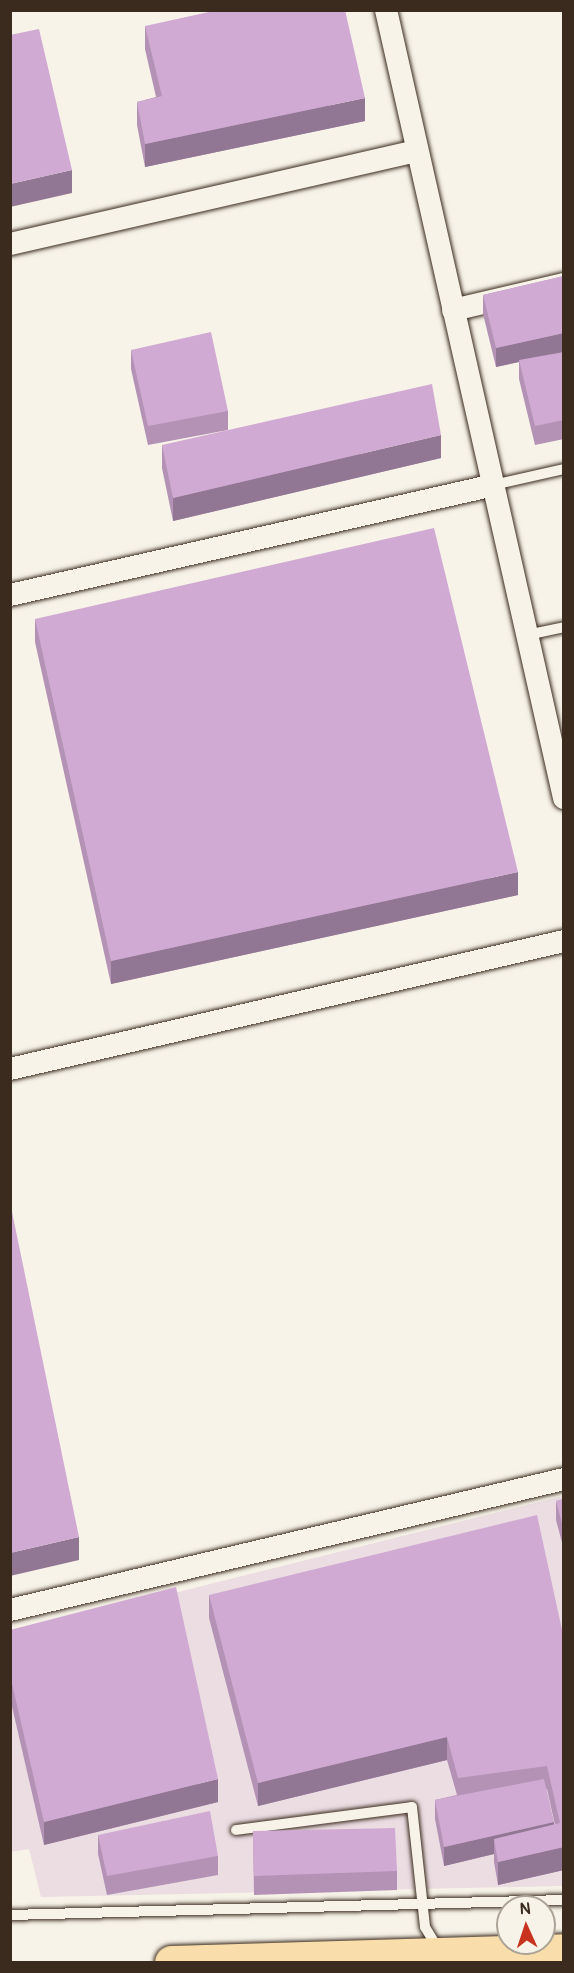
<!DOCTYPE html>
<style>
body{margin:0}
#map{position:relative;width:574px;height:1973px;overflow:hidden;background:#f7f3e8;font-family:Pangolin,sans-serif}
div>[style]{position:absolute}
.built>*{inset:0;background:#ebdde2}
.roads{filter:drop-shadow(0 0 2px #3b2a1e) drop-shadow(0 0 2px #3b2a1e)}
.service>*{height:10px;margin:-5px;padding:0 5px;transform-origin:5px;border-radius:5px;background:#f7f3e8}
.minor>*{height:22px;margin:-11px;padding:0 11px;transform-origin:11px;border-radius:11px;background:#f7f3e8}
.primary>*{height:33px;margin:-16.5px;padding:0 16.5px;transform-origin:16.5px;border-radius:16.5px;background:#f9deab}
.wall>*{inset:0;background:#b392b5}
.shaded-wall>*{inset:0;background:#927794}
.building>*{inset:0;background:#d0aad3}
span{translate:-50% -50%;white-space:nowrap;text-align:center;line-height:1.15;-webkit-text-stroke:4.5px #f7f3e8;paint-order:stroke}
.frame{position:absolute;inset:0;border:12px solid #3b2a1e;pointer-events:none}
.north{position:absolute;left:496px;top:1895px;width:60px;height:60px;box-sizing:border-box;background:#f7f3e8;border:2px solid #aca397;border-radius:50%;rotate:357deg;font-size:16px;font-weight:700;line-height:24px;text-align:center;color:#3b2a1e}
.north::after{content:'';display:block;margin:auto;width:21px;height:27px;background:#c8321e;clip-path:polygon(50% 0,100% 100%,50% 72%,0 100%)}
</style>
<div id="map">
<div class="built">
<div style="clip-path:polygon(563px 1496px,563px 1886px,41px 1897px,29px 1849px,11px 1852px,10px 1634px)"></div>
</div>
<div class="roads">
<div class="service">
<div style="left:493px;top:485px;width:73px;rotate:-12.7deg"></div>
<div style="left:527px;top:635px;width:38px;rotate:-12deg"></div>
<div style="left:236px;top:1830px;width:177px;rotate:-7.4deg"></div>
<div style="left:412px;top:1807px;width:121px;rotate:83.8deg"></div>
<div style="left:425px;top:1927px;width:26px;rotate:59deg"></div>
<div style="left:10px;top:1915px;width:554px;rotate:-1.55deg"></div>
</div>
<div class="minor">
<div style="left:386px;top:10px;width:808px;rotate:77.27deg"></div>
<div style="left:10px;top:244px;width:417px;rotate:-12.9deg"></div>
<div style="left:453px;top:310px;width:114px;rotate:-13.2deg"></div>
<div style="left:10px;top:595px;width:495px;rotate:-12.8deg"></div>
<div style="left:10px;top:1069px;width:569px;rotate:-13.01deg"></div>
<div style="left:10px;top:1610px;width:569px;rotate:-13.3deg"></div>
</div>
<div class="primary">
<div style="left:171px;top:1962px;width:393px;rotate:-1.7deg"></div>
</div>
</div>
<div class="wall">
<div style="clip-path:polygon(145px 26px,365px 121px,145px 167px,137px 125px,137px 102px,156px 97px,145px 49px)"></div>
<div style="clip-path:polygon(564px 276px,564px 439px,535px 445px,519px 379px,519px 362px,496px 367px,483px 314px,483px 295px)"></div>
<div style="clip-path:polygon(131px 350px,228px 411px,228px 430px,148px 445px,131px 369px)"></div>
<div style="clip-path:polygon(162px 445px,441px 458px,173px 521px,162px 468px)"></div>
<div style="clip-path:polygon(35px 619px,518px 895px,111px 984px,35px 642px)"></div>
<div style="clip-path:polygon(564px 1499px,564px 1550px,556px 1520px,556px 1501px)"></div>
<div style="clip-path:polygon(evenodd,209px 1595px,564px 1639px,564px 1870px,498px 1885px,494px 1862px,494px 1854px,444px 1866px,435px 1819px,435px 1800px,457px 1795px,447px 1760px,258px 1806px,209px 1618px,209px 1595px,546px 1789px,547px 1789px,555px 1825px,554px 1825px,546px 1789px)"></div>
<div style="clip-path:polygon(10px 1630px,218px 1802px,44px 1845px,10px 1698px)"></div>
<div style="clip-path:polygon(253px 1831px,397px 1871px,397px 1890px,254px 1895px)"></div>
<div style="clip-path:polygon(98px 1835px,218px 1856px,218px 1875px,107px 1895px,98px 1854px)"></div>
</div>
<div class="shaded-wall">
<div style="clip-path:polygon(365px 98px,365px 121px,145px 167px,145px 144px)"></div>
<div style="clip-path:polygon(72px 170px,72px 193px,10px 207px,10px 184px)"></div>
<div style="clip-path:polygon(564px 333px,564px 352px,496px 367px,496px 348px)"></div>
<div style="clip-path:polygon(441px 435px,441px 458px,173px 521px,173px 498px)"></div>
<div style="clip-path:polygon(518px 872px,518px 895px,111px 984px,111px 961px)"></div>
<div style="clip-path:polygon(79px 1537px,79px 1560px,10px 1576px,10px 1553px)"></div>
<div style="clip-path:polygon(447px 1737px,447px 1760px,258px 1806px,258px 1783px)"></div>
<div style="clip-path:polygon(218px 1779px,218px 1802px,44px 1845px,44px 1822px)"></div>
<div style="clip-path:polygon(554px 1822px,554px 1841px,494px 1839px,494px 1854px,444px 1866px,444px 1847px)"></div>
<div style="clip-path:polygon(564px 1847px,564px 1870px,498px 1885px,498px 1862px)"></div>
</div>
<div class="building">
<div style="clip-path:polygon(218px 10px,345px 10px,365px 98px,145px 144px,137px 102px,162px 96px,145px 26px)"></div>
<div style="clip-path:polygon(39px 29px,72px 170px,10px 184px,10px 35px)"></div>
<div style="clip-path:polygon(564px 276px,564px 333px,496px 348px,483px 295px)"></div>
<div style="clip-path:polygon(211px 332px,228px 411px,148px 426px,131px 350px)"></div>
<div style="clip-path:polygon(564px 352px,564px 420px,535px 426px,519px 360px)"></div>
<div style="clip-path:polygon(432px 384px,441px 435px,173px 498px,162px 445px)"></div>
<div style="clip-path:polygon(434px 528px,518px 872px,111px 961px,35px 619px)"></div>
<div style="clip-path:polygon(10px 1202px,79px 1537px,10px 1553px)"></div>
<div style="clip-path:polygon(564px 1499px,564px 1531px,556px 1501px)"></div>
<div style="clip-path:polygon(537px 1515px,564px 1639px,564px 1847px,498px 1862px,494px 1839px,560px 1823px,547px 1766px,458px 1778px,447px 1737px,258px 1783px,209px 1595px)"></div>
<div style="clip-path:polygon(176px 1587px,218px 1779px,44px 1822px,10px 1675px,10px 1630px)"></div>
<div style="clip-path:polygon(544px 1779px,554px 1822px,444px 1847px,435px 1800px)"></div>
<div style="clip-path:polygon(210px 1811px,218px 1856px,107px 1876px,98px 1835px)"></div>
<div style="clip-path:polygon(395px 1828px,397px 1871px,254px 1876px,253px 1831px)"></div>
</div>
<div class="frame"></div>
<div class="north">N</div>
</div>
